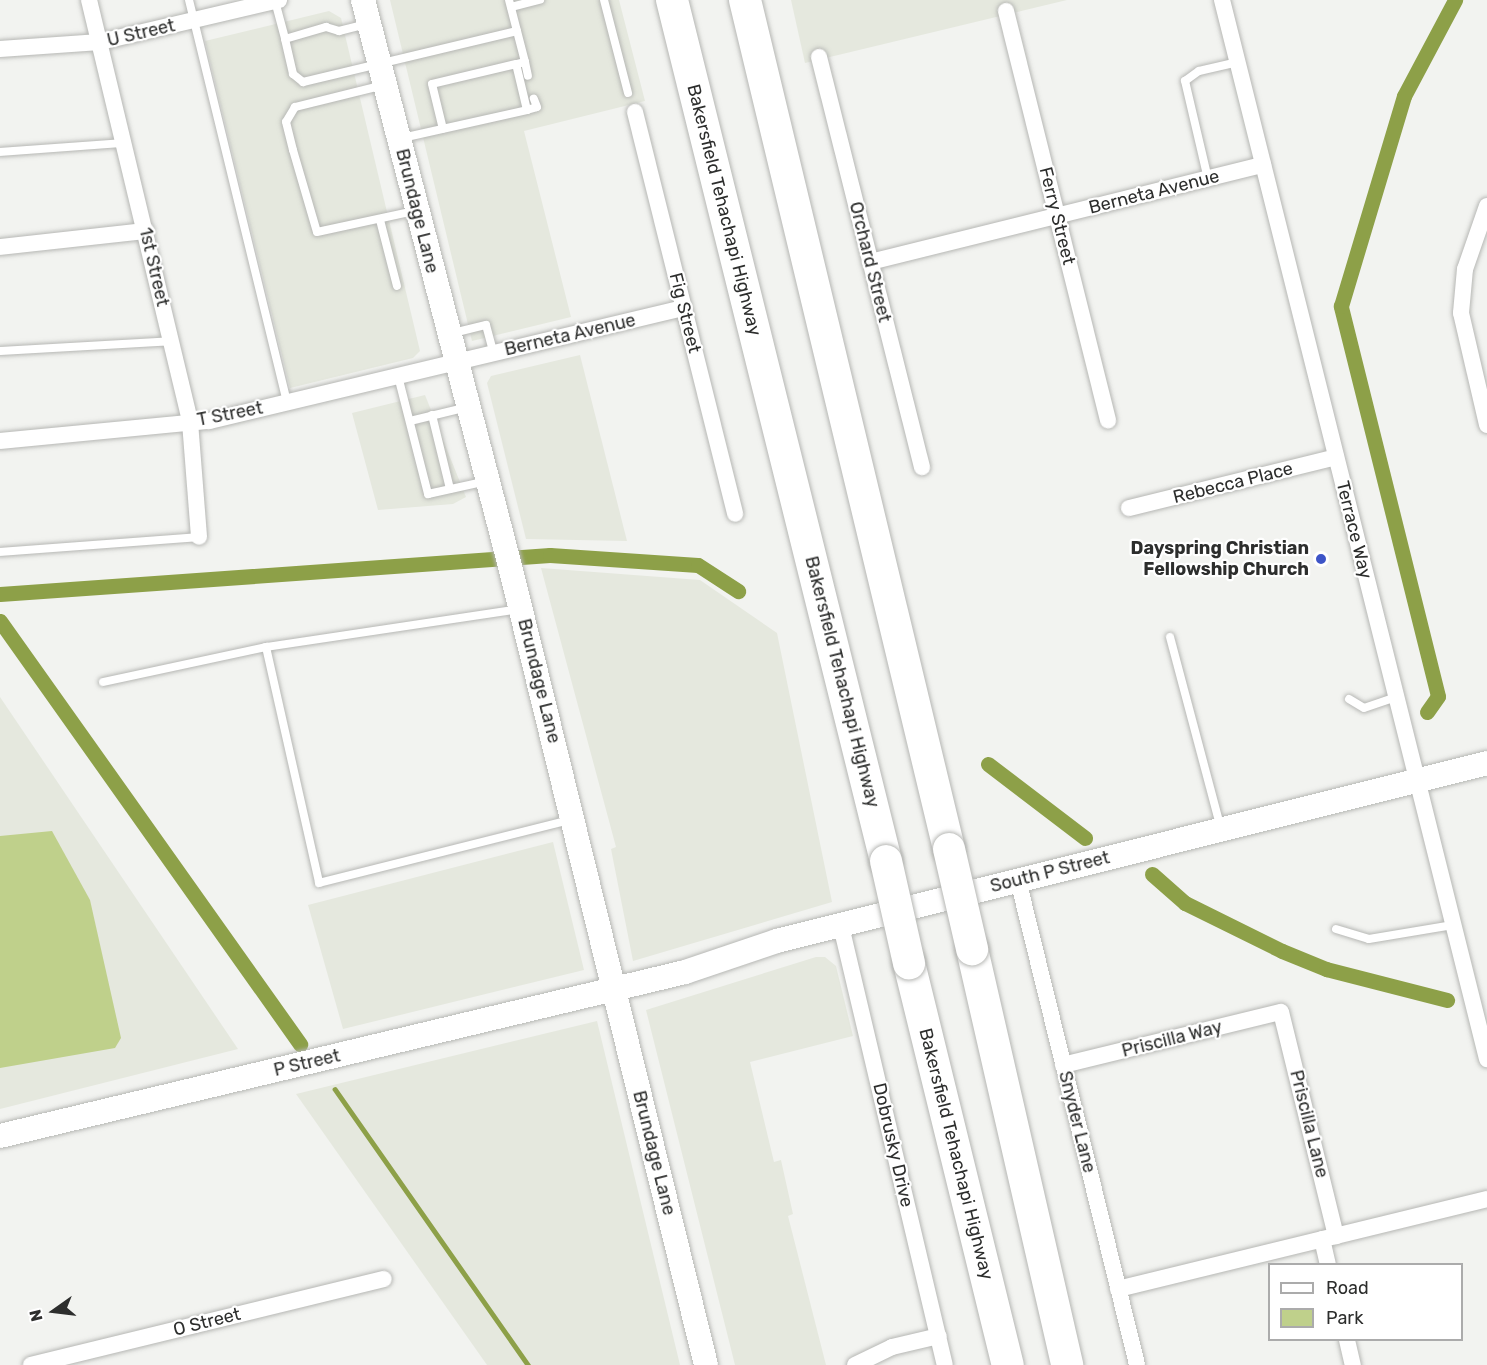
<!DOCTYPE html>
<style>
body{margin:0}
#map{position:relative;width:1487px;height:1365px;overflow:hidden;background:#f2f3f0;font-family:Rubik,sans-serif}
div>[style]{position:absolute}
.built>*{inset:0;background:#e5e8de}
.green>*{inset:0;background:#bfd08b}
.stream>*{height:4.5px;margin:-2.25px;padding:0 2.25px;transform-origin:2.25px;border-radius:2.25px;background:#8da048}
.canal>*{height:15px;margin:-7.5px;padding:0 7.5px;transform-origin:7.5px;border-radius:7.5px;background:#8da048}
.roads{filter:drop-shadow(0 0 2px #b6b7b4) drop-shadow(0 0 2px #b6b7b4)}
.lane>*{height:8px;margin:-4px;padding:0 4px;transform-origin:4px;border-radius:4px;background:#fff}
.street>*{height:16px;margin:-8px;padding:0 8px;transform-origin:8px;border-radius:8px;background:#fff}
.secondary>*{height:24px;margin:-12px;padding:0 12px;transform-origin:12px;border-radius:12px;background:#fff}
.highway>*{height:32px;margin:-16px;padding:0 16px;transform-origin:16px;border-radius:16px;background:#fff}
.bridges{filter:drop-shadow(0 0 2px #b6b7b4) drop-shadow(0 0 2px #b6b7b4)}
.highway-bridge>*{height:32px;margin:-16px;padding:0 16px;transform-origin:16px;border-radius:16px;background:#fff}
.dots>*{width:16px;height:16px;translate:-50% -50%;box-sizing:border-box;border:3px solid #fff;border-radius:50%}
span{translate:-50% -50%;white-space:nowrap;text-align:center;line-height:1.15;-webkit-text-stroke:4.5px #fff;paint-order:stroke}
.street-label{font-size:18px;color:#2d2e2d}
.poi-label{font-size:18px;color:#2d2e2d;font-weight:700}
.right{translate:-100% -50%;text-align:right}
.legend{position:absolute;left:1268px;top:1263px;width:195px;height:78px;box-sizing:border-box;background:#fff;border:2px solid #ababab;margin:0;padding:8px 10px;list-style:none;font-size:18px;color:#2d2e2d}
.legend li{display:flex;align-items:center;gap:12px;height:30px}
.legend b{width:30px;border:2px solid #ababab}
.north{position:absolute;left:24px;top:1281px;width:60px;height:60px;-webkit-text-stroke:4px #fff;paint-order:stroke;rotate:256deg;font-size:16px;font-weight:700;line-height:24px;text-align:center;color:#2d2e2d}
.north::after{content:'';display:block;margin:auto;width:21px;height:27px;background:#2d2e2d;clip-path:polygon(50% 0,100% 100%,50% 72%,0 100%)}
</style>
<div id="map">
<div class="built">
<div style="clip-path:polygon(390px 0,619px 0,645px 101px,524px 131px,571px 317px,472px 341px)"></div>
<div style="clip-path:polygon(791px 0,1067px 0,805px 63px)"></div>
<div style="clip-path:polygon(329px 11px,341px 18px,420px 351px,413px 358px,290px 388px,205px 41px)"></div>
<div style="clip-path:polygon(580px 355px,627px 541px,526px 539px,487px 383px,491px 376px)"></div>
<div style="clip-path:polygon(425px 395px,466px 497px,453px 504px,378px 510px,352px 413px)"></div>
<div style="clip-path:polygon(541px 568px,700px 580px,777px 633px,832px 902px,633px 961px,611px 849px,616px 847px)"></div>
<div style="clip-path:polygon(0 697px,238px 1049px,0 1109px)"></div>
<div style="clip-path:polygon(553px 842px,584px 970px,343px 1029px,308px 905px)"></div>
<div style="clip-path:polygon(816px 957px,825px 957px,836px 966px,853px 1036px,750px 1062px,774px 1162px,781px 1160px,793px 1214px,788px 1216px,826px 1365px,735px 1365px,646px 1010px)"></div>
<div style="clip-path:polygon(597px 1021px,680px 1365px,487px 1365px,296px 1094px)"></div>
</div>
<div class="green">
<div style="clip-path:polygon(52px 831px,90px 900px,121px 1038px,115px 1048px,0 1068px,0 836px)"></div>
</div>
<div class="stream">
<div style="left:335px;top:1089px;width:337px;rotate:55deg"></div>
</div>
<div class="canal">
<div style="left:0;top:594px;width:551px;rotate:-4.06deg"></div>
<div style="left:550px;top:555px;width:148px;rotate:3.9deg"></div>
<div style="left:698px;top:565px;width:48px;rotate:33deg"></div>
<div style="left:0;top:621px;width:519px;rotate:54.65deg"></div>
<div style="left:1427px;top:712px;width:19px;rotate:-55deg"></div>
<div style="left:1438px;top:696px;width:402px;rotate:-104deg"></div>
<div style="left:1341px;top:306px;width:219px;rotate:-73.3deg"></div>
<div style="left:1404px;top:96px;width:109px;rotate:-62deg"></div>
<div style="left:988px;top:764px;width:122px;rotate:37.3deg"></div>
<div style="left:1152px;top:874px;width:44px;rotate:41.3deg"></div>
<div style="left:1185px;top:903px;width:108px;rotate:26.3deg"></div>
<div style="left:1282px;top:951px;width:48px;rotate:22.2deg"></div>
<div style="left:1326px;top:969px;width:125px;rotate:14.4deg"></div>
</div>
<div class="roads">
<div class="lane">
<div style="left:189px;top:0;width:415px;rotate:76.3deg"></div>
<div style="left:509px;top:0;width:64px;rotate:75.5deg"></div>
<div style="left:525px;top:62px;width:9px;rotate:167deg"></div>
<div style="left:604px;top:0;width:96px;rotate:75.5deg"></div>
<div style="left:275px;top:1px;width:39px;rotate:75deg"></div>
<div style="left:285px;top:39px;width:43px;rotate:-16.3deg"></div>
<div style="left:326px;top:27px;width:14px;rotate:17deg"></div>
<div style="left:339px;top:31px;width:30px;rotate:-14deg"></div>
<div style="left:511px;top:7px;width:30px;rotate:-14deg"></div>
<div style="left:285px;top:39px;width:36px;rotate:77deg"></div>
<div style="left:293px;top:74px;width:13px;rotate:39deg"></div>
<div style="left:303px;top:82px;width:220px;rotate:-13.4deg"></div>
<div style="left:525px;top:62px;width:14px;rotate:78deg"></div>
<div style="left:384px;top:85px;width:92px;rotate:166.1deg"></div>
<div style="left:295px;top:107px;width:17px;rotate:121deg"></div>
<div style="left:286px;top:122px;width:29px;rotate:76deg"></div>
<div style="left:293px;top:150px;width:85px;rotate:73.7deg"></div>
<div style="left:317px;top:232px;width:99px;rotate:-12.2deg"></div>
<div style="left:527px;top:110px;width:10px;rotate:-17deg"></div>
<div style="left:537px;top:107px;width:9px;rotate:-111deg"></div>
<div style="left:402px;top:138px;width:128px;rotate:-12.6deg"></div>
<div style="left:527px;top:110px;width:47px;rotate:-103.4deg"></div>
<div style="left:516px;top:64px;width:86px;rotate:166.6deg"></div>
<div style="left:432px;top:84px;width:46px;rotate:76.3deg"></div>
<div style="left:0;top:152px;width:124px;rotate:-4.2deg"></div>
<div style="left:1208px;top:179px;width:101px;rotate:-103.2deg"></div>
<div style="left:1185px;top:81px;width:17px;rotate:-36deg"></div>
<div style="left:1199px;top:71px;width:40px;rotate:-13deg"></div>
<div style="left:380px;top:220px;width:68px;rotate:75.6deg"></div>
<div style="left:453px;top:333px;width:34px;rotate:-14deg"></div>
<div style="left:486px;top:325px;width:28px;rotate:75deg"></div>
<div style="left:0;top:351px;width:171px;rotate:-3.3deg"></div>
<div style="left:398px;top:376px;width:122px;rotate:75.7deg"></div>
<div style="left:428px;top:494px;width:60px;rotate:-12.4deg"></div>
<div style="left:432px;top:415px;width:76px;rotate:76.3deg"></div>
<div style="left:410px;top:421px;width:60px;rotate:-13.6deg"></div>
<div style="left:0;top:552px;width:200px;rotate:-4.3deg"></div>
<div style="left:1170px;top:637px;width:199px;rotate:75.1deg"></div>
<div style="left:266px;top:647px;width:242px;rotate:77.3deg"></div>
<div style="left:319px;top:883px;width:258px;rotate:-14.1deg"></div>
<div style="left:103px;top:682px;width:167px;rotate:-12.1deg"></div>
<div style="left:266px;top:647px;width:256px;rotate:-8.5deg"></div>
<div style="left:1349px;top:699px;width:17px;rotate:31deg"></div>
<div style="left:1364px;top:708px;width:34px;rotate:-19deg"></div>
<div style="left:1336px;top:929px;width:34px;rotate:17deg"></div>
<div style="left:1369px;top:939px;width:85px;rotate:-9.5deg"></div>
</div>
<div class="street">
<div style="left:89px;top:0;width:434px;rotate:76.5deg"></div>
<div style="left:190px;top:422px;width:115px;rotate:85.5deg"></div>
<div style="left:1222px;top:0;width:1092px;rotate:75.95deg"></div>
<div style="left:1006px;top:11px;width:422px;rotate:76deg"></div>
<div style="left:0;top:49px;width:100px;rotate:-4deg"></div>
<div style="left:100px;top:42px;width:184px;rotate:-13.2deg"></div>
<div style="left:819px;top:57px;width:423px;rotate:75.9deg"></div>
<div style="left:635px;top:112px;width:414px;rotate:76deg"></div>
<div style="left:1487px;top:206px;width:67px;rotate:109.2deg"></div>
<div style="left:1465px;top:269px;width:44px;rotate:95.2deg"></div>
<div style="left:1461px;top:313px;width:115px;rotate:76.9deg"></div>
<div style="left:0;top:247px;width:147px;rotate:-6.3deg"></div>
<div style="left:870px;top:262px;width:405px;rotate:-13.9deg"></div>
<div style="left:0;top:441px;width:210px;rotate:-5.5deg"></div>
<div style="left:209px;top:421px;width:488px;rotate:-13.4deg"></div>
<div style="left:1129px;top:508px;width:213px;rotate:-13.8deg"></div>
<div style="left:1018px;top:880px;width:499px;rotate:76.2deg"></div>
<div style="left:841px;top:926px;width:451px;rotate:76.7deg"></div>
<div style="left:1063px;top:1065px;width:224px;rotate:-13.7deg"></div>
<div style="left:1281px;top:1012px;width:231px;rotate:76.2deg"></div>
<div style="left:1322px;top:1239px;width:26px;rotate:77deg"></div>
<div style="left:1118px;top:1289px;width:380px;rotate:-13.7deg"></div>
<div style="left:1347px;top:1340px;width:26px;rotate:77deg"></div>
<div style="left:31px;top:1365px;width:363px;rotate:-13.7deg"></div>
<div style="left:855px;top:1365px;width:41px;rotate:-25.9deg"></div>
<div style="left:892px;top:1347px;width:48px;rotate:-13.2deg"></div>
</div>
<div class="secondary">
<div style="left:363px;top:0;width:593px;rotate:75.45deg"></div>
<div style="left:512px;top:574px;width:814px;rotate:76.22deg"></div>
<div style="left:0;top:1136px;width:704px;rotate:-13.46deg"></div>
<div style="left:685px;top:972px;width:97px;rotate:-18.6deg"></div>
<div style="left:777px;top:941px;width:732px;rotate:-14.07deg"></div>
</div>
<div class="highway">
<div style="left:672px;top:0;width:887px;rotate:76.04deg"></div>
<div style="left:745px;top:0;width:873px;rotate:76.49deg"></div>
<div style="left:972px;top:949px;width:427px;rotate:77.1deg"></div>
<div style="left:909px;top:963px;width:414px;rotate:76.2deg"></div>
</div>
</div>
<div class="bridges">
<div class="highway-bridge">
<div style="left:949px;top:849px;width:103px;rotate:77deg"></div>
<div style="left:886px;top:861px;width:105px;rotate:77.3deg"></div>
</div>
</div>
<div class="dots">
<div style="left:1321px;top:559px;background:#3d54c7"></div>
</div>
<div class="street-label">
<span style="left:141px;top:33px;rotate:-13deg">U Street</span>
<span style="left:1154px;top:192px;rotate:-14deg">Berneta Avenue</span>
<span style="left:724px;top:210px;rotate:76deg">Bakersfield Tehachapi Highway</span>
<span style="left:417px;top:211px;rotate:76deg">Brundage Lane</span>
<span style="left:1057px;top:216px;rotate:76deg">Ferry Street</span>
<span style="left:870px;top:262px;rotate:76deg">Orchard Street</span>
<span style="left:154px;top:267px;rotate:77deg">1st Street</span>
<span style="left:685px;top:313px;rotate:76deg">Fig Street</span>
<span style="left:570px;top:335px;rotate:-13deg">Berneta Avenue</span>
<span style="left:230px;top:414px;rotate:-11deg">T Street</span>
<span style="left:1233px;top:483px;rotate:-14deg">Rebecca Place</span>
<span style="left:1354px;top:530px;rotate:76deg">Terrace Way</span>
<span style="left:539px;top:681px;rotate:76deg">Brundage Lane</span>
<span style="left:842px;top:682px;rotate:76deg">Bakersfield Tehachapi Highway</span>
<span style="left:1050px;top:872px;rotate:-14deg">South P Street</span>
<span style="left:1172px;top:1039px;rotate:-14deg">Priscilla Way</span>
<span style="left:307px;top:1063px;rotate:-13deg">P Street</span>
<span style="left:1077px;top:1122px;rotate:76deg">Snyder Lane</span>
<span style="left:1309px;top:1124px;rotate:76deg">Priscilla Lane</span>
<span style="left:893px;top:1145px;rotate:77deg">Dobrusky Drive</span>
<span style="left:654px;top:1153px;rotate:76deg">Brundage Lane</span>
<span style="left:956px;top:1154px;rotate:76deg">Bakersfield Tehachapi Highway</span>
<span style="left:207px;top:1322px;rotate:-14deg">O Street</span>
</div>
<div class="poi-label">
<span class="right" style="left:1309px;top:559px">Dayspring Christian<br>Fellowship Church</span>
</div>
<ul class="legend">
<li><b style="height:8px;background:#fff"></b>Road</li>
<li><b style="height:16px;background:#bfd08b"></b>Park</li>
</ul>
<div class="north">N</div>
</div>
